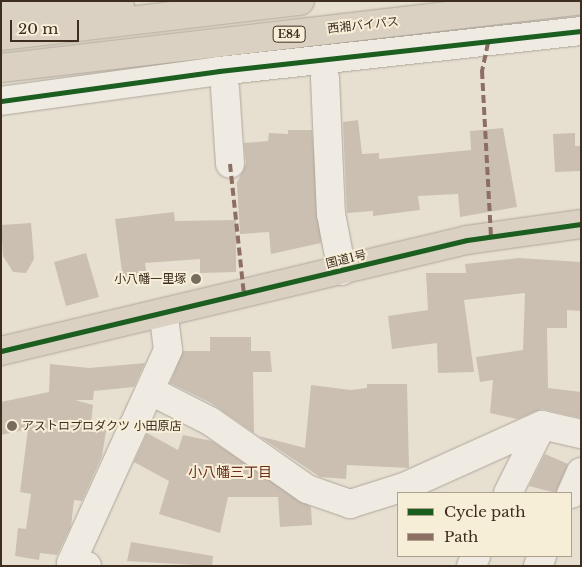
<!DOCTYPE html>
<meta charset="utf-8">
<style>
body{margin:0}
#map{position:relative;width:582px;height:567px;overflow:hidden;background:#e7e0d1;font-family:"Libre Baskerville","Noto Sans JP",serif}
div>[style]{position:absolute}
.building>*{inset:0;background:#cbbfb2}
.roads{filter:drop-shadow(0 0 1px #ada599) drop-shadow(0 0 1px #ada599)}
.minor>*{height:28px;margin:-14px;padding:0 14px;transform-origin:14px;border-radius:14px;background:#efebe3}
.highway>*{height:28px;margin:-14px;padding:0 14px;transform-origin:14px;border-radius:14px;background:#dad1c2}
.quiet>*{height:4px;margin-top:-2px;transform-origin:0;background:repeating-linear-gradient(90deg,#8d6e63 0 8px,transparent 0 12px)}
.cycleway>*{height:5px;margin:-2.5px;padding:0 2.5px;transform-origin:2.5px;border-radius:2.5px;background:#1b5e20}
.dots>*{width:14px;height:14px;translate:-50% -50%;box-sizing:border-box;border:2px solid #f7eed8;border-radius:50%}
span{translate:-50% -50%;white-space:nowrap;text-align:center;line-height:1.15;-webkit-text-stroke:4px #f7eed8;paint-order:stroke}
.shield-label span{padding:1px 4px;background:#f7eed8;border:1px solid;border-radius:4px;-webkit-text-stroke-width:0}
.shield-label{font-size:11px;color:#3d2e20;font-weight:700}
.street-label{font-size:12px;color:#3d2e20}
.poi-label{font-size:12px;color:#3d2e20}
.right{translate:-100% -50%;text-align:right}
.left{translate:0 -50%;text-align:left}
.neighbourhood-label{font-size:14px;color:#6b2e1e}
.frame{position:absolute;inset:0;border:2px solid #3d2e20;pointer-events:none}
.legend{position:absolute;left:397px;top:492px;width:175px;height:65px;box-sizing:border-box;background:#f7eed8;border:1px solid #ada18e;margin:0;padding:6px 9px;list-style:none;font-size:15px;color:#3d2e20}
.legend li{display:flex;align-items:center;gap:10px;height:25px}
.legend b{width:25px;border:1px solid #ada18e}
.scale{position:absolute;left:10px;top:20px;width:69px;height:22px;box-sizing:border-box;border:2px solid #3d2e20;border-top:0;padding-left:6px;font-size:15px;line-height:18px;white-space:nowrap;color:#3d2e20;-webkit-text-stroke:4px #f7eed8;paint-order:stroke}
</style>
<div id="map">
<div class="building">
<div style="clip-path:polygon(358px 120px,362px 154px,379px 153px,379px 159px,471px 150px,470px 131px,503px 128px,517px 207px,460px 217px,458px 194px,418px 196px,420px 210px,373px 216px,373px 211px,347px 213px,343px 122px)"></div>
<div style="clip-path:polygon(288px 130px,312px 130px,321px 243px,271px 254px,269px 232px,240px 234px,237px 183px,246px 163px,244px 143px,268px 141px,269px 133px,288px 134px)"></div>
<div style="clip-path:polygon(575px 133px,575px 146px,581px 146px,581px 171px,555px 172px,553px 134px)"></div>
<div style="clip-path:polygon(174px 212px,175px 221px,236px 220px,236px 272px,200px 273px,200px 259px,145px 263px,147px 277px,123px 279px,115px 219px)"></div>
<div style="clip-path:polygon(31px 223px,34px 259px,26px 273px,13px 272px,3px 256px,1px 225px)"></div>
<div style="clip-path:polygon(86px 253px,99px 297px,66px 306px,54px 262px)"></div>
<div style="clip-path:polygon(518px 258px,581px 262px,581px 311px,567px 310px,567px 328px,547px 328px,548px 388px,581px 392px,581px 418px,542px 409px,517px 419px,490px 413px,493px 380px,480px 382px,476px 357px,523px 350px,525px 293px,464px 300px,474px 372px,438px 373px,437px 343px,392px 349px,388px 316px,428px 310px,426px 273px,466px 273px,465px 264px)"></div>
<div style="clip-path:polygon(210px 337px,251px 337px,251px 351px,270px 351px,272px 372px,253px 372px,254px 433px,211px 403px,170px 383px,183px 351px,210px 351px)"></div>
<div style="clip-path:polygon(145px 363px,134px 387px,94px 391px,93px 400px,75px 400px,93px 405px,91px 423px,107px 425px,102px 456px,82px 501px,74px 500px,71px 526px,57px 555px,40px 553px,39px 560px,15px 556px,18px 528px,26px 529px,31px 494px,20px 492px,28px 429px,1px 435px,1px 402px,49px 392px,50px 364px,89px 368px)"></div>
<div style="clip-path:polygon(367px 384px,407px 384px,409px 468px,347px 465px,346px 479px,320px 477px,259px 436px,305px 448px,311px 385px,351px 390px,367px 388px)"></div>
<div style="clip-path:polygon(147px 433px,178px 450px,183px 435px,212px 441px,311px 507px,312px 525px,280px 527px,278px 497px,228px 497px,220px 533px,159px 514px,169px 481px,134px 462px)"></div>
<div style="clip-path:polygon(545px 454px,568px 464px,556px 493px,529px 486px)"></div>
<div style="clip-path:polygon(131px 542px,213px 556px,212px 566px,127px 561px)"></div>
</div>
<div class="roads">
<div class="minor">
<div style="left:325px;top:78px;width:136px;rotate:87.5deg"></div>
<div style="left:331px;top:214px;width:58px;rotate:79.1deg"></div>
<div style="left:225px;top:88px;width:76px;rotate:86.2deg"></div>
<div style="left:1px;top:101px;width:220px;rotate:-7.8deg"></div>
<div style="left:219px;top:71px;width:364px;rotate:-6.3deg"></div>
<div style="left:151px;top:391px;width:66px;rotate:27deg"></div>
<div style="left:210px;top:421px;width:118px;rotate:35deg"></div>
<div style="left:307px;top:489px;width:46px;rotate:19.2deg"></div>
<div style="left:350px;top:504px;width:57px;rotate:-17.5deg"></div>
<div style="left:404px;top:487px;width:151px;rotate:-24.2deg"></div>
<div style="left:542px;top:425px;width:40px;rotate:13deg"></div>
<div style="left:508px;top:493px;width:76px;rotate:-63.4deg"></div>
<div style="left:571px;top:494px;width:24px;rotate:-66deg"></div>
<div style="left:87px;top:566px;width:16px;rotate:-169deg"></div>
<div style="left:71px;top:563px;width:234px;rotate:-65.5deg"></div>
<div style="left:168px;top:350px;width:34px;rotate:-97deg"></div>
<div style="left:471px;top:566px;width:11px;rotate:-63deg"></div>
<div style="left:538px;top:566px;width:11px;rotate:-68deg"></div>
</div>
<div class="highway">
<div style="left:1px;top:9px;width:119px;rotate:-1deg"></div>
<div style="left:1px;top:36px;width:301px;rotate:-6.7deg"></div>
<div style="left:1px;top:68px;width:579px;rotate:-6.65deg"></div>
<div style="left:1px;top:351px;width:479px;rotate:-13.4deg"></div>
<div style="left:467px;top:240px;width:115px;rotate:-8deg"></div>
</div>
</div>
<div class="quiet">
<div style="left:488px;top:43px;width:29px;rotate:102deg"></div>
<div style="left:482px;top:71px;width:165px;rotate:86.9deg"></div>
<div style="left:230px;top:164px;width:133px;rotate:83.9deg"></div>
</div>
<div class="cycleway">
<div style="left:1px;top:101px;width:220px;rotate:-7.8deg"></div>
<div style="left:219px;top:71px;width:364px;rotate:-6.3deg"></div>
<div style="left:1px;top:351px;width:479px;rotate:-13.4deg"></div>
<div style="left:467px;top:240px;width:115px;rotate:-8deg"></div>
</div>
<div class="dots">
<div style="left:196px;top:279px;background:#786c5e"></div>
<div style="left:12px;top:426px;background:#786c5e"></div>
</div>
<div class="shield-label">
<span style="left:289px;top:34px">E84</span>
</div>
<div class="street-label">
<span style="left:363px;top:25px;rotate:-6deg">西湘バイパス</span>
<span style="left:346px;top:259px;rotate:-14deg">国道1号</span>
</div>
<div class="poi-label">
<span class="right" style="left:186px;top:279px">小八幡一里塚</span>
<span class="left" style="left:22px;top:426px">アストロプロダクツ 小田原店</span>
</div>
<div class="neighbourhood-label">
<span style="left:230px;top:472px">小八幡三丁目</span>
</div>
<div class="frame"></div>
<ul class="legend">
<li><b style="height:6px;background:#1b5e20"></b>Cycle path</li>
<li><b style="height:6px;background:#8d6e63"></b>Path</li>
</ul>
<div class="scale">20 m</div>
</div>
